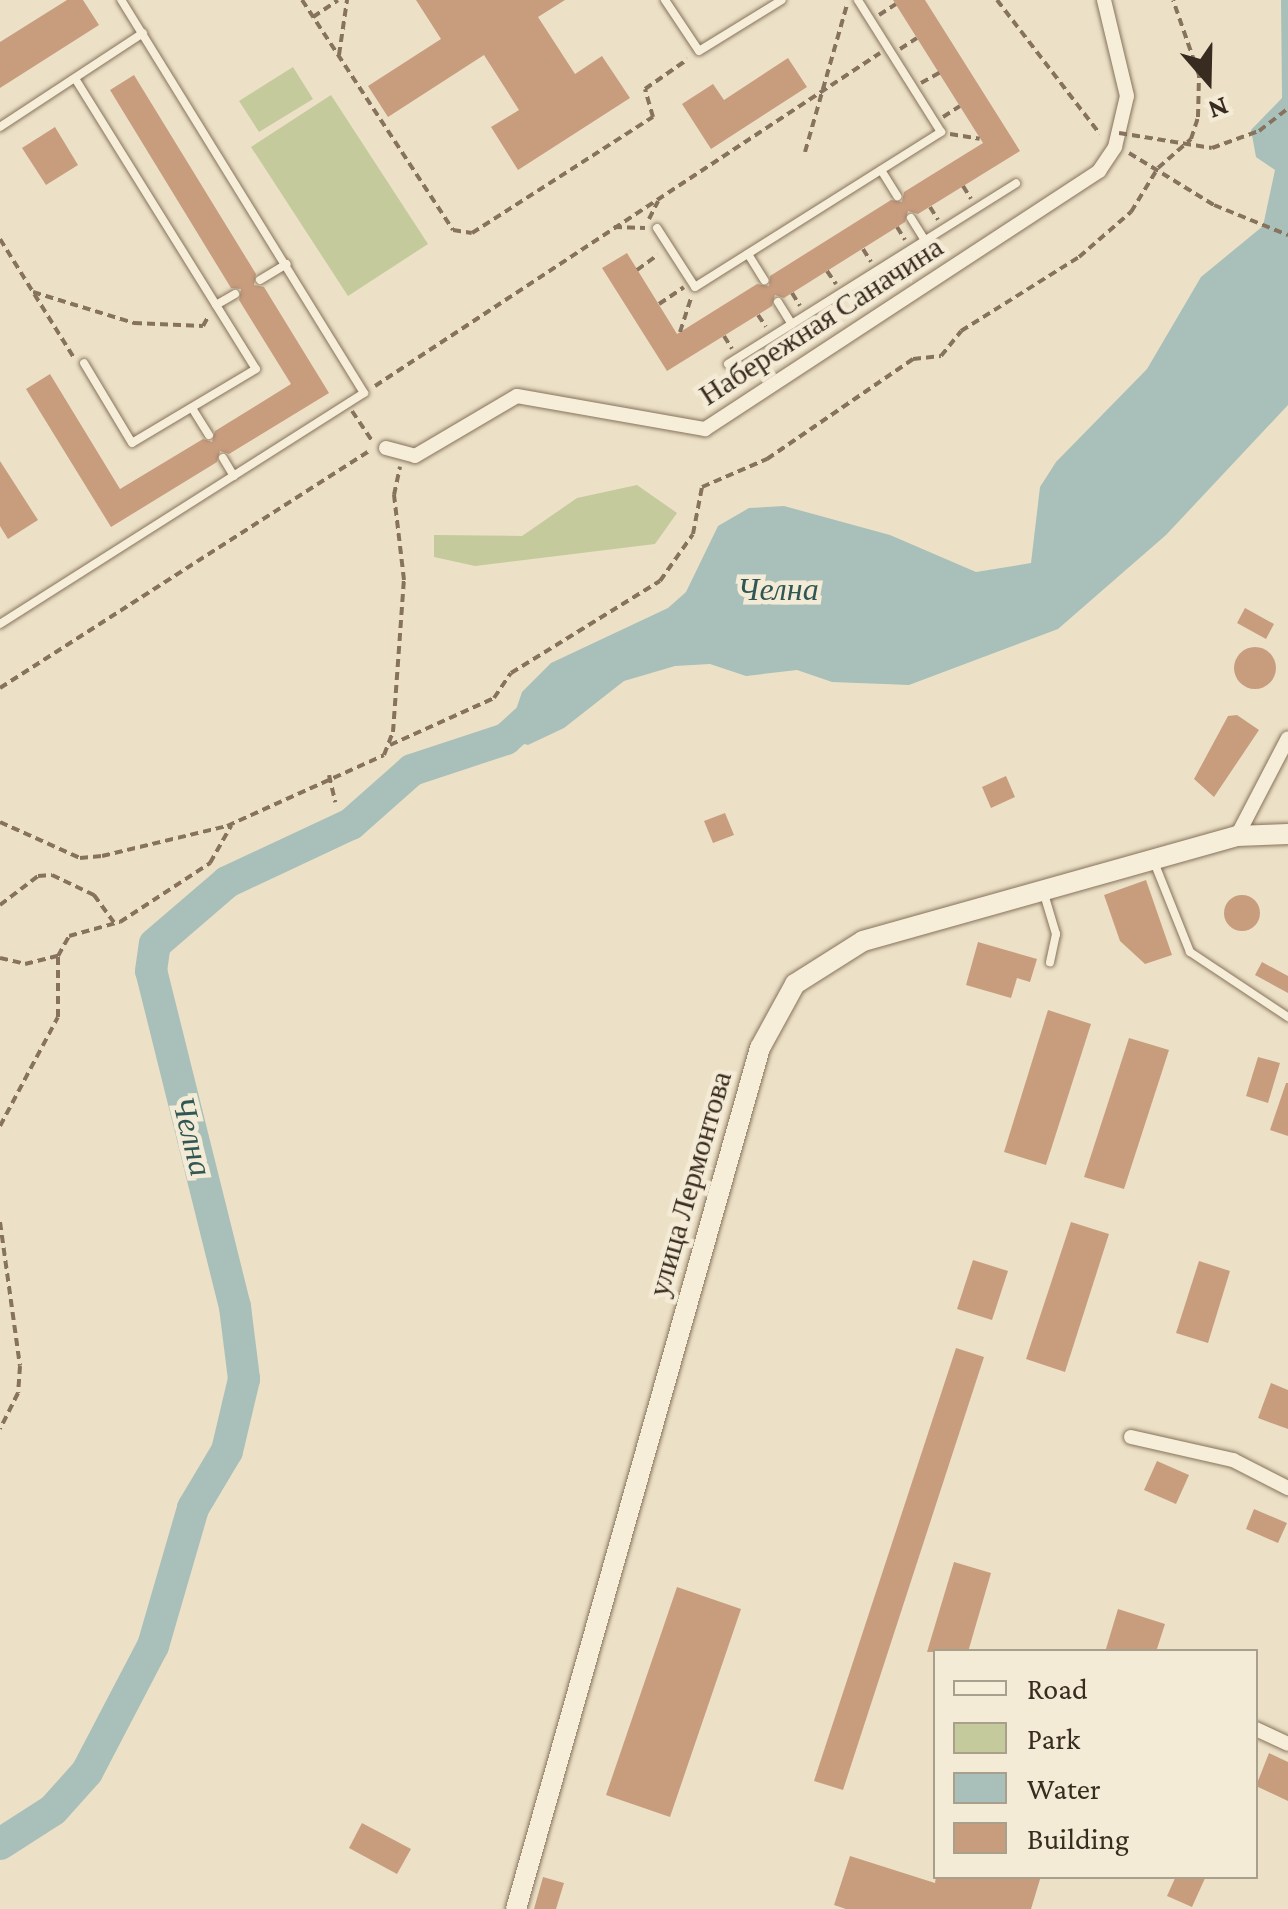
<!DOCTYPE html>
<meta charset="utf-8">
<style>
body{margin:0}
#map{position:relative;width:1288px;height:1909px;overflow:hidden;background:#ece1c7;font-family:"Crimson Pro",serif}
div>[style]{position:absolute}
.green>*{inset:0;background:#c4ca9b}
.water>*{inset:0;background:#a8c0b9}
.river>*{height:32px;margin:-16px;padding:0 16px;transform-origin:16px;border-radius:16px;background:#a8c0b9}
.building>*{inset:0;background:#c89d7e}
.round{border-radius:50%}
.path>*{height:4px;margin-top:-2px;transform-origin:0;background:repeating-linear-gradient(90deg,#87735d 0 8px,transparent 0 13px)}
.roads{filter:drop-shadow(0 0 2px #87735d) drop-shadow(0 0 2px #87735d)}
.lane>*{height:8px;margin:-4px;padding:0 4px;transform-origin:4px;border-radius:4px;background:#f7eed9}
.street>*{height:14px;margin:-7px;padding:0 7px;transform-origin:7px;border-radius:7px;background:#f7eed9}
.secondary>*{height:20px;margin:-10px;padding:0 10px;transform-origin:10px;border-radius:10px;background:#f7eed9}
.path-bridge>*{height:4px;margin-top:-2px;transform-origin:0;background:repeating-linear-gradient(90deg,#87735d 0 8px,transparent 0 13px)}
span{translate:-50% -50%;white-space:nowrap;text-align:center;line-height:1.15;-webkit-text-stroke:9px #f4ebd6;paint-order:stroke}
.street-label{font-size:30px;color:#382c20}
.water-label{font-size:32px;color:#305754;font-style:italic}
.legend{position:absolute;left:933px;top:1649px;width:325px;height:230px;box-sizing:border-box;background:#f4ebd6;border:2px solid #a99f8d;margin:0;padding:12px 18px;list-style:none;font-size:30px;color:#382c20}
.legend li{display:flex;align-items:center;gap:20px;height:50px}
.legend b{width:50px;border:2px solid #a99f8d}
.north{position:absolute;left:1158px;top:30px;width:100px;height:100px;-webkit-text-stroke:8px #f4ebd6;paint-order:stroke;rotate:160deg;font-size:28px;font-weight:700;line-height:40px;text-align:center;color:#382c20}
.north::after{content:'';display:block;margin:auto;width:35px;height:45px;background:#382c20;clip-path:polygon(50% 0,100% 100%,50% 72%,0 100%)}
</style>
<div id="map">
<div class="green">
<div style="clip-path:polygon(293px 67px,313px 99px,259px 132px,239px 101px)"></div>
<div style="clip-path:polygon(331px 95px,428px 244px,348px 296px,251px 147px)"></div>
<div style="clip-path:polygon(637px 485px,677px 513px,655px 544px,475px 566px,434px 557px,434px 535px,522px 536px,577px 498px)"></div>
</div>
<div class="water">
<div style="clip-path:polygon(1281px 0,1288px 0,1288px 405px,1166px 535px,1058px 629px,909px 685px,832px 682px,797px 670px,746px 676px,710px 664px,675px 666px,624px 681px,564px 728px,528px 745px,506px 739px,522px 692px,551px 663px,668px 608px,686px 592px,718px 526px,749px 508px,784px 506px,890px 535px,976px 572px,1031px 563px,1040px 487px,1056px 462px,1147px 369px,1201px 277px,1263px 226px,1275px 170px,1256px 157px,1251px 130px,1282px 98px)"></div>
</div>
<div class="river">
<div style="left:0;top:1844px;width:63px;rotate:-32.7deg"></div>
<div style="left:53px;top:1810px;width:51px;rotate:-48.2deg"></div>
<div style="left:87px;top:1772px;width:142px;rotate:-62.4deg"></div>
<div style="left:153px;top:1646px;width:144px;rotate:-73.8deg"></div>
<div style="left:193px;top:1508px;width:66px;rotate:-59.2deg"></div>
<div style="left:227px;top:1451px;width:74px;rotate:-76.7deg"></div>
<div style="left:244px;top:1379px;width:73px;rotate:-97.1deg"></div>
<div style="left:235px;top:1307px;width:346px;rotate:-104deg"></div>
<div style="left:151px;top:971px;width:27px;rotate:-82deg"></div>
<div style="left:155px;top:944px;width:95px;rotate:-40.7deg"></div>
<div style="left:227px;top:882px;width:137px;rotate:-25.1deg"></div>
<div style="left:351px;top:824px;width:81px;rotate:-41.5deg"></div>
<div style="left:412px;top:770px;width:99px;rotate:-18.3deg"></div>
<div style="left:506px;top:739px;width:45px;rotate:-42.3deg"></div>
</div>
<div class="building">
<div style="clip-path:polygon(67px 0,83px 0,99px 25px,0 88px,0 42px)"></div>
<div style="clip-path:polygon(416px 0,565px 0,538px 17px,575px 74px,602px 56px,630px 98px,518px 170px,491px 127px,519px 110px,484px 55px,388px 117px,368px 86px,441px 39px)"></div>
<div style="clip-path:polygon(893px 0,925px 0,1020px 151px,918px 214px,908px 211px,905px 222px,784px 298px,775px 295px,772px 306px,667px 371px,602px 268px,627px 253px,677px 334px,757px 284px,769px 286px,770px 276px,891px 200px,902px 202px,904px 192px,983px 143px)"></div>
<div style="clip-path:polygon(788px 58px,807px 87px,711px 149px,682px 104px,713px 84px,724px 100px)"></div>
<div style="clip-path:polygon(134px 75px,256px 274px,254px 285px,264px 287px,329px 393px,229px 454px,220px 451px,217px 462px,111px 527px,26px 389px,50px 374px,120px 489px,203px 439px,212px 442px,215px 431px,291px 384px,239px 300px,241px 289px,231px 288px,110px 90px)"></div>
<div style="clip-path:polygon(55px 127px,78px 165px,46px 185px,22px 148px)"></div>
<div style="clip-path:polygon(0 461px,38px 520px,8px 539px,0 526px)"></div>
<div style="clip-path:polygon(1245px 608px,1274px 624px,1266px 639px,1237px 623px)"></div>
<div class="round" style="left:1234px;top:647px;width:42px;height:42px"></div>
<div style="clip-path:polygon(1237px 715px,1259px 730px,1214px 797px,1194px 779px,1228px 716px)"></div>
<div style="clip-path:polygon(1006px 776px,1015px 797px,991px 808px,982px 787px)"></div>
<div style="clip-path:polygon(725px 813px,734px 835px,713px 843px,704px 821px)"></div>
<div style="clip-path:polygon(1146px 880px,1172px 955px,1145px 964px,1120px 941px,1104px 895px)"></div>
<div class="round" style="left:1224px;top:895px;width:36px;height:36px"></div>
<div style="clip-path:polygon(978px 942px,1037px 959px,1030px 982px,1017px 978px,1011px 998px,966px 985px)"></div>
<div style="clip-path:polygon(1262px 962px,1288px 976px,1288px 993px,1255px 975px)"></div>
<div style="clip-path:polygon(1048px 1010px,1091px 1024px,1046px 1165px,1004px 1152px)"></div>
<div style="clip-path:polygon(1129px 1038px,1169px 1050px,1124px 1189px,1084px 1177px)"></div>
<div style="clip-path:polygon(1258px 1057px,1280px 1063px,1268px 1103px,1246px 1096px)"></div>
<div style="clip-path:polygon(1286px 1083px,1288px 1083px,1288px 1136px,1270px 1130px)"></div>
<div style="clip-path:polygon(1071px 1222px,1109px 1234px,1065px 1372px,1026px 1359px)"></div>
<div style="clip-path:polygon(973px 1260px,1008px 1271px,992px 1320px,957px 1309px)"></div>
<div style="clip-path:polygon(1199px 1261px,1230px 1271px,1208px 1343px,1176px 1333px)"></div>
<div style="clip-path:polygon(956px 1348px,984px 1357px,843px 1790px,814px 1781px)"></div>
<div style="clip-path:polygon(1271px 1383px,1288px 1390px,1288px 1429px,1258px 1418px)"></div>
<div style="clip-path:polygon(1157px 1461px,1189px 1475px,1176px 1504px,1144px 1490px)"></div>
<div style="clip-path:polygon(1254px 1509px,1287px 1523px,1278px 1543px,1246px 1529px)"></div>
<div style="clip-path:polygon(954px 1562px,991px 1573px,968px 1652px,927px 1652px)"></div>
<div style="clip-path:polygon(677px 1587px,741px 1609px,670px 1817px,606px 1795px)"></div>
<div style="clip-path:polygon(1118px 1609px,1165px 1624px,1156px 1652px,1105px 1652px)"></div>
<div style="clip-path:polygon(1269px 1753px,1288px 1762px,1288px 1801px,1256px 1786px)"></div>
<div style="clip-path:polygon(362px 1823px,411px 1849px,397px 1874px,349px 1848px)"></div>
<div style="clip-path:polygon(850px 1856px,935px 1883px,936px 1876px,1041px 1876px,1031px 1909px,846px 1909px,834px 1905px)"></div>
<div style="clip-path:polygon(1176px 1876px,1206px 1876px,1192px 1907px,1167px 1896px)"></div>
<div style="clip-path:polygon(543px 1877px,564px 1883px,556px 1909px,534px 1909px)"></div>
</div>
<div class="path">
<div style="left:302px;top:0;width:275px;rotate:56.7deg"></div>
<div style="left:453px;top:230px;width:19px;rotate:9deg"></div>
<div style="left:472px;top:233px;width:215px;rotate:-32.7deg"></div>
<div style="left:653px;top:117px;width:29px;rotate:-106deg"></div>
<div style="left:645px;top:89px;width:52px;rotate:-34.9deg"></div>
<div style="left:997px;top:0;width:169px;rotate:52.5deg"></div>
<div style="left:879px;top:15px;width:20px;rotate:-33deg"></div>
<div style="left:313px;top:17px;width:30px;rotate:-34deg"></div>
<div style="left:900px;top:49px;width:20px;rotate:-33deg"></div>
<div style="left:339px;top:55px;width:56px;rotate:-81.7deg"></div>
<div style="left:921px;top:83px;width:21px;rotate:-29deg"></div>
<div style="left:943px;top:117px;width:20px;rotate:-33deg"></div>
<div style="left:950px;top:134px;width:30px;rotate:9deg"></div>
<div style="left:805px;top:152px;width:153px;rotate:-74.1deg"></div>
<div style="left:1129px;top:153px;width:100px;rotate:31.5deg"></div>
<div style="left:1214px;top:205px;width:80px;rotate:22.1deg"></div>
<div style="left:963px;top:186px;width:15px;rotate:58deg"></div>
<div style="left:930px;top:207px;width:15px;rotate:58deg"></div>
<div style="left:649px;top:219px;width:20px;rotate:-63deg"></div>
<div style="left:614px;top:227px;width:31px;rotate:2deg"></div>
<div style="left:897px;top:227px;width:15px;rotate:58deg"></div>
<div style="left:0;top:239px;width:140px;rotate:58.1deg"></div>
<div style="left:863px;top:249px;width:15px;rotate:58deg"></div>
<div style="left:637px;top:270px;width:26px;rotate:-36deg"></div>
<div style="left:827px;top:271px;width:16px;rotate:55deg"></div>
<div style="left:33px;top:292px;width:106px;rotate:17.1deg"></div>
<div style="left:134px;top:323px;width:69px;rotate:2.5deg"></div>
<div style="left:203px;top:326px;width:10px;rotate:-61deg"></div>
<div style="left:792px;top:293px;width:15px;rotate:58deg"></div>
<div style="left:659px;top:304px;width:30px;rotate:-34deg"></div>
<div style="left:758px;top:315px;width:14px;rotate:56deg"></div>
<div style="left:680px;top:332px;width:35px;rotate:-72deg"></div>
<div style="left:724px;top:336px;width:15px;rotate:58deg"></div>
<div style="left:375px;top:386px;width:605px;rotate:-33.4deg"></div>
<div style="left:352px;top:411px;width:36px;rotate:56deg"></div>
<div style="left:0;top:688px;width:441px;rotate:-32.7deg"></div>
<div style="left:390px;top:745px;width:114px;rotate:-24.3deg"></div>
<div style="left:494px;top:698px;width:30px;rotate:-56deg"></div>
<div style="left:511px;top:673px;width:175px;rotate:-31.7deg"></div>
<div style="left:660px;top:581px;width:57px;rotate:-54.9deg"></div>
<div style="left:693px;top:534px;width:48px;rotate:-79.2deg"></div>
<div style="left:702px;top:487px;width:71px;rotate:-23.3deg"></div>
<div style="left:767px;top:459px;width:177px;rotate:-34.4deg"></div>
<div style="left:913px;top:359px;width:28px;rotate:-6deg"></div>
<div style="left:941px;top:356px;width:32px;rotate:-51deg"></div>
<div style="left:961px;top:331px;width:139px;rotate:-32.1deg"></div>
<div style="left:1079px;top:257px;width:69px;rotate:-40.9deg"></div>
<div style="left:1131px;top:212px;width:52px;rotate:-58.5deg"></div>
<div style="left:1158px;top:168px;width:44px;rotate:-41.3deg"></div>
<div style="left:1191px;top:139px;width:23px;rotate:-72deg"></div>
<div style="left:1198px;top:117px;width:42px;rotate:-88.6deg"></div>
<div style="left:1199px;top:75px;width:79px;rotate:-109.1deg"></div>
<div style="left:329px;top:775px;width:28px;rotate:77deg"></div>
<div style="left:0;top:822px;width:88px;rotate:24.2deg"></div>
<div style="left:80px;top:858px;width:22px;rotate:-5deg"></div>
<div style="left:102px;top:856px;width:129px;rotate:-13.5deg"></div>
<div style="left:227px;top:826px;width:172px;rotate:-24.3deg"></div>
<div style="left:384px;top:755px;width:25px;rotate:-69deg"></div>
<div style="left:393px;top:732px;width:152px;rotate:-85.9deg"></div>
<div style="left:404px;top:580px;width:86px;rotate:-96.7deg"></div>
<div style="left:394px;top:495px;width:29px;rotate:-78deg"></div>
<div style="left:0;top:905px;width:48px;rotate:-37.3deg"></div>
<div style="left:38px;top:876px;width:14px;rotate:-4deg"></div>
<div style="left:52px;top:875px;width:47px;rotate:25.5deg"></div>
<div style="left:94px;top:895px;width:34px;rotate:54deg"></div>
<div style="left:0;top:958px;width:26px;rotate:13deg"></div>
<div style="left:25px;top:964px;width:34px;rotate:-14deg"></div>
<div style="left:0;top:1126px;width:123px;rotate:-62deg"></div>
<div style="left:58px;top:1017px;width:61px;rotate:-90deg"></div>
<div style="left:58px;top:956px;width:23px;rotate:-61deg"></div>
<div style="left:69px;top:936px;width:53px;rotate:-15.4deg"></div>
<div style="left:120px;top:922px;width:108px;rotate:-33.2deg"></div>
<div style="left:210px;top:863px;width:43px;rotate:-60.4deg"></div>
<div style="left:0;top:1222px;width:145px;rotate:82.1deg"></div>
<div style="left:20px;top:1366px;width:27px;rotate:94deg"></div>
<div style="left:18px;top:1393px;width:40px;rotate:116.6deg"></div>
</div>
<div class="roads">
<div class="lane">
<div style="left:665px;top:0;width:61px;rotate:56.3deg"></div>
<div style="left:699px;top:51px;width:97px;rotate:-31.6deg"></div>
<div style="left:76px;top:80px;width:340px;rotate:58.1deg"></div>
<div style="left:256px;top:369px;width:144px;rotate:149.2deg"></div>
<div style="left:132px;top:443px;width:93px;rotate:-121deg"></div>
<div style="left:0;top:127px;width:171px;rotate:-33.3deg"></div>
<div style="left:881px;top:170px;width:31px;rotate:58deg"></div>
<div style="left:911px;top:218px;width:26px;rotate:58deg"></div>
<div style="left:657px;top:228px;width:70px;rotate:57.2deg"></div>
<div style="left:695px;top:287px;width:291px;rotate:-32.2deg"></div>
<div style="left:941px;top:132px;width:156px;rotate:-122.2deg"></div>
<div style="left:748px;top:254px;width:31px;rotate:58deg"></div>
<div style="left:260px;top:280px;width:31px;rotate:-31deg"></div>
<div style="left:778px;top:302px;width:26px;rotate:58deg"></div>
<div style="left:216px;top:305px;width:22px;rotate:-30deg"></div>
<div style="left:728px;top:364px;width:340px;rotate:-32.1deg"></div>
<div style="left:192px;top:408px;width:32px;rotate:58deg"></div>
<div style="left:223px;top:458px;width:21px;rotate:59deg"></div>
<div style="left:0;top:624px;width:431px;rotate:-32.4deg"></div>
<div style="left:364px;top:393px;width:462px;rotate:-121.7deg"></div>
<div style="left:1154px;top:862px;width:97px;rotate:68.2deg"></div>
<div style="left:1190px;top:952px;width:118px;rotate:33.6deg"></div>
<div style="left:1044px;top:894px;width:42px;rotate:73.3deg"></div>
<div style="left:1056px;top:934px;width:29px;rotate:102deg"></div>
</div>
<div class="street">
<div style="left:386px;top:448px;width:30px;rotate:15deg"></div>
<div style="left:415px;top:456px;width:118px;rotate:-30.5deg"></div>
<div style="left:517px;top:396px;width:191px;rotate:10deg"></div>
<div style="left:705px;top:429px;width:471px;rotate:-33.2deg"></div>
<div style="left:1099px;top:171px;width:29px;rotate:-56deg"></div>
<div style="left:1115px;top:147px;width:52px;rotate:-76.8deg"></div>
<div style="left:1127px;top:96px;width:99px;rotate:-103.5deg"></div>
<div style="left:1237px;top:836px;width:110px;rotate:-62.5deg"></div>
<div style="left:1131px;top:1437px;width:105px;rotate:12.7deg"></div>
<div style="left:1233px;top:1460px;width:62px;rotate:27deg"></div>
<div style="left:1256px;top:1729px;width:35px;rotate:25deg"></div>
</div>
<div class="secondary">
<div style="left:516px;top:1909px;width:895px;rotate:-74.18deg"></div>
<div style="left:760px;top:1048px;width:73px;rotate:-61.3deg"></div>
<div style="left:795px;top:984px;width:80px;rotate:-32.3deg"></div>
<div style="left:863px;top:941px;width:388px;rotate:-15.7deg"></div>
<div style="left:1237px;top:836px;width:51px;rotate:-2.2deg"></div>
</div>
</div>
<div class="path-bridge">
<div style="left:1119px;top:133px;width:94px;rotate:9.2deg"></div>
<div style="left:1212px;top:148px;width:50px;rotate:-19.9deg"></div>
<div style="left:1259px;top:131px;width:37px;rotate:-38deg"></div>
</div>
<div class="street-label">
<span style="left:821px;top:321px;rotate:-33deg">Набережная Саначина</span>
<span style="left:690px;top:1184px;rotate:-74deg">улица Лермонтова</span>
</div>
<div class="water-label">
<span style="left:778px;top:589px">Челна</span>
<span style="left:192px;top:1136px;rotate:76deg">Челна</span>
</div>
<ul class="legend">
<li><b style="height:12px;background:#f7eed9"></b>Road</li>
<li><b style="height:28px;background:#c4ca9b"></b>Park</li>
<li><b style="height:28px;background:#a8c0b9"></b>Water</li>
<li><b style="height:28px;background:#c89d7e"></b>Building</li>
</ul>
<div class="north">N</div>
</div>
